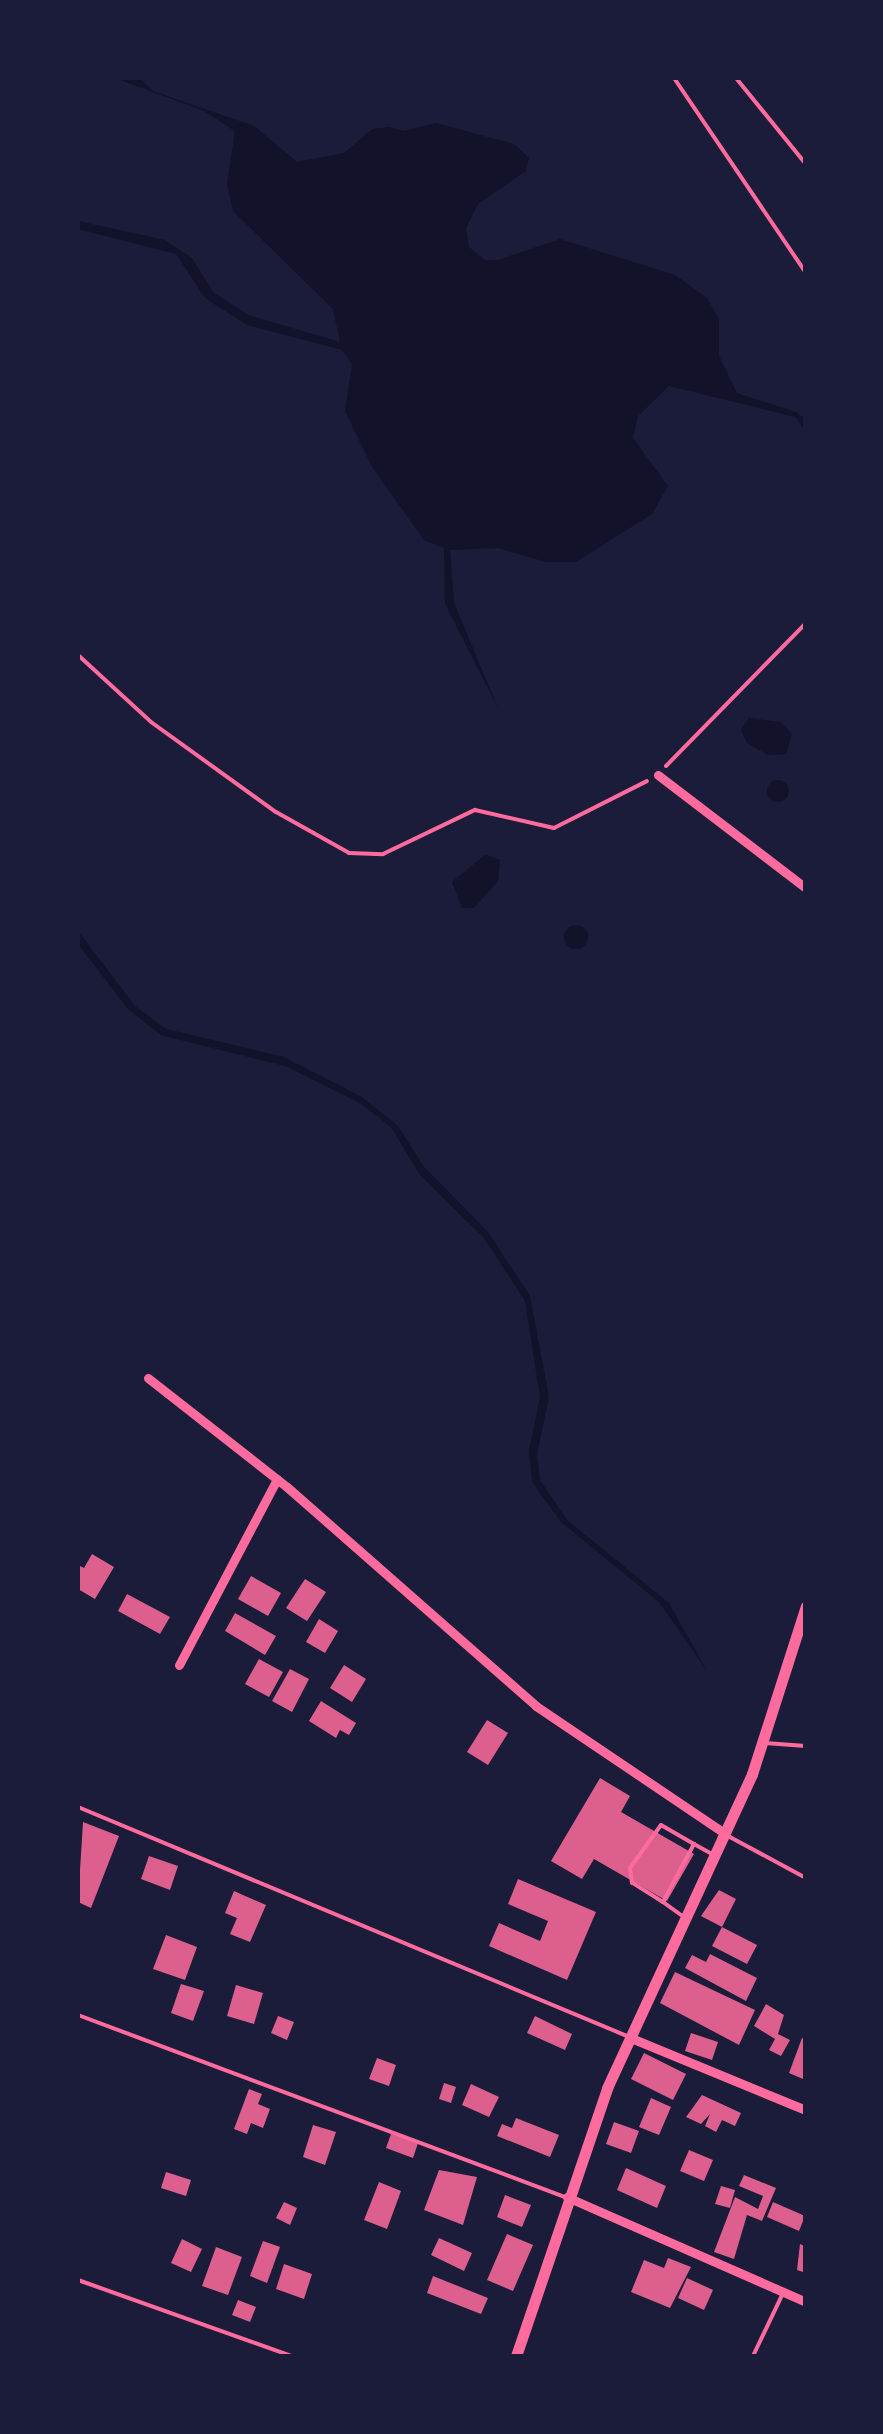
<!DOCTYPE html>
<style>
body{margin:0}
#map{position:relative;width:883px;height:2434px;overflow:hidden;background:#1b1b3a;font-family:Arial,sans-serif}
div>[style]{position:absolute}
.water>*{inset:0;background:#12122b}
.round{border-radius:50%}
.building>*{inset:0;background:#dd5f8e}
.path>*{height:4px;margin:-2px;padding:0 2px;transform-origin:2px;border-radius:2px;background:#ff6b9d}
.service>*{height:4px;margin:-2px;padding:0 2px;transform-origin:2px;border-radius:2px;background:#ff6b9d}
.minor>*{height:9px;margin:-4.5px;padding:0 4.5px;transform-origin:4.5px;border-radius:4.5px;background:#ff6b9d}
.secondary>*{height:11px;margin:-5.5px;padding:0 5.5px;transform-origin:5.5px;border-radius:5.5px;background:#ff6b9d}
span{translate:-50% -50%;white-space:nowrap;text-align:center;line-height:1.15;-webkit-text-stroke:8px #1b1b3a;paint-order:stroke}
.frame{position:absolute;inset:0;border:80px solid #1b1b3a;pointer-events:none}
</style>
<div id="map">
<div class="water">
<div style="clip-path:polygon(115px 78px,139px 78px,153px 91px,254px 126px,297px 162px,344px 153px,372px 129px,389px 127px,403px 131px,436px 123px,514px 144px,529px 158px,526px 171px,478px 204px,466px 228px,469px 247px,485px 260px,498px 260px,560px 239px,675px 275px,707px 298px,719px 319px,719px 356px,737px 393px,796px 412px,804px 418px,805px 431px,795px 417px,669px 386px,638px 416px,633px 438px,668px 486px,652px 514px,576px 562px,546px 562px,498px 548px,450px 550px,454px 603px,498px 708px,445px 604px,444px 548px,424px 540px,372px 467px,345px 411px,352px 364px,342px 350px,247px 325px,205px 298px,176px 254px,78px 229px,78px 221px,165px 240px,192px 258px,213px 292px,248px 315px,340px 342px,333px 309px,233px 211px,227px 184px,235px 131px,204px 111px)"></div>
<div style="clip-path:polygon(749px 718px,781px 722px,792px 734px,786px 754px,768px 755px,747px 743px,741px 730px)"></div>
<div class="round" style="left:767px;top:780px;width:22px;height:22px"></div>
<div style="clip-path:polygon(485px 855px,500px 860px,498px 881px,474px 908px,462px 908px,452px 882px)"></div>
<div class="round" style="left:564px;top:925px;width:24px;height:24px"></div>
<div style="clip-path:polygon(78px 931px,135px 1006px,166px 1029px,284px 1057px,362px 1097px,398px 1126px,424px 1167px,488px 1232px,530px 1296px,549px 1397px,537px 1454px,540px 1480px,567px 1520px,669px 1603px,707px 1671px,659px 1602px,561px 1522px,532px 1482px,529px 1451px,540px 1397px,525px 1301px,484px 1238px,420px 1175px,391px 1127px,360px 1103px,285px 1066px,161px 1035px,128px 1009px,78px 944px)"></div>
</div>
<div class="building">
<div style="clip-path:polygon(92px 1554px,114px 1567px,95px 1599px,78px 1589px,78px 1565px,84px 1568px)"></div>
<div style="clip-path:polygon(251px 1576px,281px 1593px,268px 1616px,238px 1599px)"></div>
<div style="clip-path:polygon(305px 1579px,326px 1592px,307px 1621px,286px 1608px)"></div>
<div style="clip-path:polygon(127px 1594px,170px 1617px,160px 1634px,118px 1611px)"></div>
<div style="clip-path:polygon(235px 1613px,276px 1636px,265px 1655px,225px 1631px)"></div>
<div style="clip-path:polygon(319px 1619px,338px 1631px,325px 1653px,306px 1642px)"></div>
<div style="clip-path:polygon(259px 1659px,283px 1672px,269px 1697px,245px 1684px)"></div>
<div style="clip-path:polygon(344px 1665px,366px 1679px,352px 1702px,330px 1688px)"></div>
<div style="clip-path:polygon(290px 1669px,309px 1679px,292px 1712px,272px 1701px)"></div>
<div style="clip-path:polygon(321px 1701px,356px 1723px,349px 1735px,340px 1730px,336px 1738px,309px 1721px)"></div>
<div style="clip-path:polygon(487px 1720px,508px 1733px,488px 1765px,467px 1752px)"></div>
<div style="clip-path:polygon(600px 1778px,630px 1796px,621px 1812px,694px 1854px,667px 1901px,594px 1859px,582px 1879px,551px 1861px)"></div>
<div style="clip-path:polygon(83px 1822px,119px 1836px,91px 1908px,78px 1902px)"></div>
<div style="clip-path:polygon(149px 1856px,178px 1866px,170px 1890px,141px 1879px)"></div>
<div style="clip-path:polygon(518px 1879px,596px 1912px,567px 1980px,489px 1946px,499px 1923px,540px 1941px,548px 1921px,508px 1904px)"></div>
<div style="clip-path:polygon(719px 1890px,736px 1899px,722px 1927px,701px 1916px)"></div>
<div style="clip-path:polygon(234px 1891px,266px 1905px,250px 1942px,230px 1934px,237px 1918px,225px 1913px)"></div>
<div style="clip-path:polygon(722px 1927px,757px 1945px,747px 1964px,712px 1946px)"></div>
<div style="clip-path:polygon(166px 1935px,197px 1947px,185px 1980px,153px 1969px)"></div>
<div style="clip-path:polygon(710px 1954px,757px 1978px,746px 2001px,685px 1968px,692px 1955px,706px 1962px)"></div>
<div style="clip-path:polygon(675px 1972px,755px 2010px,739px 2045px,660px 2003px)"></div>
<div style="clip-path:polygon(181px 1984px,204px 1991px,193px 2021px,171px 2013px)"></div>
<div style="clip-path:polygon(236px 1985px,263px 1993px,254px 2024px,227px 2016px)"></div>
<div style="clip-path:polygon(766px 2004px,784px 2015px,778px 2034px,790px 2040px,781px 2056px,769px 2050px,775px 2039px,754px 2026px)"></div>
<div style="clip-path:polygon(278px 2016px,294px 2022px,287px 2040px,271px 2033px)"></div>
<div style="clip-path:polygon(535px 2016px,572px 2034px,565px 2050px,527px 2033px)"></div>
<div style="clip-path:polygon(691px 2033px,718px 2042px,712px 2060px,685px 2051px)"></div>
<div style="clip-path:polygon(802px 2038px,806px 2039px,803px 2079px,789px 2073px)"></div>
<div style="clip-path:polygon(644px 2053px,686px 2074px,673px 2100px,631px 2079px)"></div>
<div style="clip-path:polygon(377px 2058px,396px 2065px,389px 2086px,369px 2079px)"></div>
<div style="clip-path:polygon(444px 2083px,456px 2087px,451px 2103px,439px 2099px)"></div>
<div style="clip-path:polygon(471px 2084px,499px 2097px,489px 2117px,462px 2105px)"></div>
<div style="clip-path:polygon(249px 2089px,262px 2094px,258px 2104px,270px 2109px,263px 2128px,251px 2123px,247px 2134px,234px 2129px)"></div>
<div style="clip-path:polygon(702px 2095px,741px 2113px,735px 2126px,722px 2120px,716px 2132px,705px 2126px,710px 2114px,701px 2124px,686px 2117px)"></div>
<div style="clip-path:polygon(651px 2098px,671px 2107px,659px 2135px,639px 2127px)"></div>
<div style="clip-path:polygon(516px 2118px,559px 2135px,550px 2157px,497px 2136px,502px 2124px,512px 2128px)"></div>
<div style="clip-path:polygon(614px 2122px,639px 2131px,631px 2153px,606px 2144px)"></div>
<div style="clip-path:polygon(313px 2125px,336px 2132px,325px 2165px,303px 2157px)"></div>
<div style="clip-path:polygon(391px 2134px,418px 2143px,413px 2158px,386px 2148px)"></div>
<div style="clip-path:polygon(689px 2150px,713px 2160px,704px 2181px,680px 2171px)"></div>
<div style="clip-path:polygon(626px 2168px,666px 2186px,657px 2208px,617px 2190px)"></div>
<div style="clip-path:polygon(439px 2170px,477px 2177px,463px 2225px,424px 2210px)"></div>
<div style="clip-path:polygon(166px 2172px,191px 2180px,186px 2196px,161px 2188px)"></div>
<div style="clip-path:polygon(744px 2175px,776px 2188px,762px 2221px,747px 2215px,734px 2259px,714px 2252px,735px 2197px,758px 2209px,763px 2196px,739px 2186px)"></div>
<div style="clip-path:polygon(379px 2182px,401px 2191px,387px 2229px,364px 2220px)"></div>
<div style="clip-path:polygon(721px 2186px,735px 2190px,730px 2208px,715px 2204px)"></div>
<div style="clip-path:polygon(505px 2195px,531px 2205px,522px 2227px,497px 2217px)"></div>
<div style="clip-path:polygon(284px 2202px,297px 2208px,290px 2225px,276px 2218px)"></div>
<div style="clip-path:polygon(773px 2202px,805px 2216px,799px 2231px,767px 2217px)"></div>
<div style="clip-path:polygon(507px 2234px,533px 2245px,513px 2291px,487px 2280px)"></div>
<div style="clip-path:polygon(439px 2238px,472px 2253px,464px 2271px,431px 2255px)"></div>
<div style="clip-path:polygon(182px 2239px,202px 2249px,191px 2272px,171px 2263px)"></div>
<div style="clip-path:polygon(263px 2241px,280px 2247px,267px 2283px,250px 2276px)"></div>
<div style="clip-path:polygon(800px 2244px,806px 2247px,806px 2273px,797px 2270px)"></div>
<div style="clip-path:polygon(216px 2247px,242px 2257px,228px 2295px,202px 2286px)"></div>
<div style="clip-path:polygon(668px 2258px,691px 2267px,670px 2308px,631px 2292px,644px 2260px,664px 2268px)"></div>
<div style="clip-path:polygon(284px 2264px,312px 2274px,304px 2299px,276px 2289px)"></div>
<div style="clip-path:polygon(433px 2276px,488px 2298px,481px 2314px,427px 2293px)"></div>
<div style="clip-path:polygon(687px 2278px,713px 2290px,704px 2310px,678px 2298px)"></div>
<div style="clip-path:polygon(238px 2300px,256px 2307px,250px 2322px,232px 2315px)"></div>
</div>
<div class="path">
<div style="left:674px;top:78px;width:235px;rotate:55.9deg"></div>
<div style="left:78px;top:655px;width:99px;rotate:42.5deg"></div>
<div style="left:151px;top:722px;width:154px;rotate:35.8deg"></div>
<div style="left:276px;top:812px;width:84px;rotate:29.3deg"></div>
<div style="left:349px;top:853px;width:34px;rotate:2deg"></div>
<div style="left:383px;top:854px;width:102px;rotate:-25.6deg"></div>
<div style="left:475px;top:810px;width:81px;rotate:12.8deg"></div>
<div style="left:554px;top:828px;width:104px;rotate:-26.8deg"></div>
<div style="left:666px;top:766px;width:200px;rotate:-45.6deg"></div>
</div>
<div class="service">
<div style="left:736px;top:78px;width:111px;rotate:50.9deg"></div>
<div style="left:765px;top:1743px;width:41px;rotate:4.2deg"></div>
<div style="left:78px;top:1807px;width:595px;rotate:22.64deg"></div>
<div style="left:728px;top:1836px;width:89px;rotate:28.3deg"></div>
<div style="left:663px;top:1902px;width:36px;rotate:-148deg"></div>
<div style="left:632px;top:1883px;width:15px;rotate:-98deg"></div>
<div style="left:630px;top:1868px;width:53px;rotate:-54.2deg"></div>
<div style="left:661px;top:1825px;width:38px;rotate:30deg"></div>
<div style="left:681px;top:1915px;width:22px;rotate:-144deg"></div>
<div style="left:663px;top:1902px;width:66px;rotate:-61.9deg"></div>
<div style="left:694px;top:1844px;width:23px;rotate:29deg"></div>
<div style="left:78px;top:2015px;width:520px;rotate:20.49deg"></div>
<div style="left:78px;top:2280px;width:227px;rotate:19.6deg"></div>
<div style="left:753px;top:2356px;width:70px;rotate:-64.5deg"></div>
</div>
<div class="minor">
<div style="left:658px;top:775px;width:186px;rotate:37.4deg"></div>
<div style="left:148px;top:1378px;width:177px;rotate:38.1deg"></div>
<div style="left:287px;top:1487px;width:332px;rotate:41.3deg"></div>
<div style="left:536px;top:1706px;width:227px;rotate:34deg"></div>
<div style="left:179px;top:1665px;width:210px;rotate:-62.2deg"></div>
<div style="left:631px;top:2038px;width:189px;rotate:22.4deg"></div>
<div style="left:567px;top:2197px;width:261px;rotate:23.7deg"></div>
</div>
<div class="secondary">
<div style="left:516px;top:2356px;width:283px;rotate:-71.2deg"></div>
<div style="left:607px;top:2088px;width:346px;rotate:-65.2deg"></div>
<div style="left:752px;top:1774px;width:176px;rotate:-72.2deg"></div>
</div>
<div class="frame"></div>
</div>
